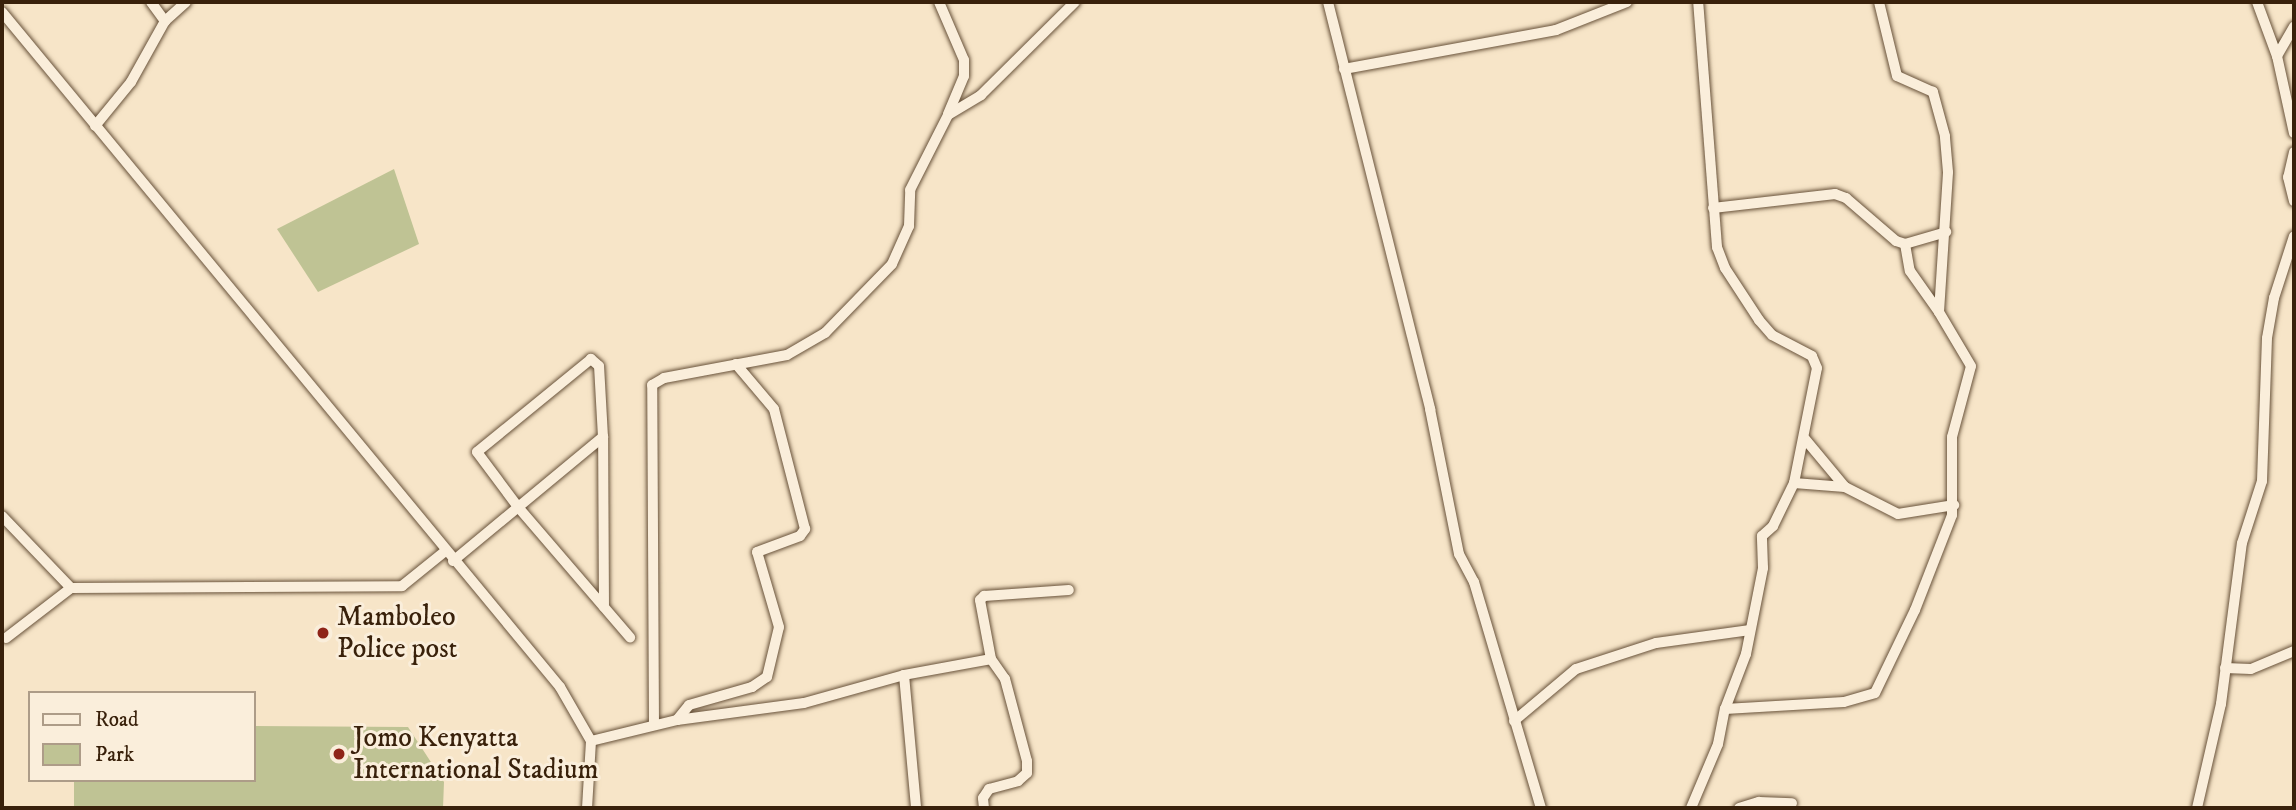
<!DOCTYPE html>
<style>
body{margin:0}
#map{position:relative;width:2296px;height:810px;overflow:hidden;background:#f7e5c8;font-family:"IM FELL DW Pica",serif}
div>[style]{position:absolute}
.green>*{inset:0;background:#bfc394}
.roads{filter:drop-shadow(0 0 2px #68523a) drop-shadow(0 0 2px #68523a)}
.minor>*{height:10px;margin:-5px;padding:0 5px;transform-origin:5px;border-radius:5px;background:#faeedb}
.dots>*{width:19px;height:19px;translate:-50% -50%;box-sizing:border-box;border:4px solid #faeedb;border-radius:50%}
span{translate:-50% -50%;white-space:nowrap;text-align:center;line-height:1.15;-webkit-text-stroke:6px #faeedb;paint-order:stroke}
.poi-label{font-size:28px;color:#39210b}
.left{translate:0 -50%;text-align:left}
.frame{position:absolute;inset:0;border:4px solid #39210b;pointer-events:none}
.legend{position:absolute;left:28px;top:691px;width:228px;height:91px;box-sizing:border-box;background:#faeedb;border:2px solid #ad9c88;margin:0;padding:9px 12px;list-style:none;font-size:21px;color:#39210b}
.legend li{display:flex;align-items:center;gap:14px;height:35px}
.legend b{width:35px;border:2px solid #ad9c88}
</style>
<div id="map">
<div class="green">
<div style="clip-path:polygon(394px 169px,419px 244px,318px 292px,277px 229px)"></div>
<div style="clip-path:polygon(254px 726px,408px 727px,444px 782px,443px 808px,74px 808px,74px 780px,254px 780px)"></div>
</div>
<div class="roads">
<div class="minor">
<div style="left:151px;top:2px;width:24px;rotate:54deg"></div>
<div style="left:939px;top:2px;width:63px;rotate:66.7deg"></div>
<div style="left:964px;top:60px;width:16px;rotate:90deg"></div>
<div style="left:964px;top:76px;width:41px;rotate:112.8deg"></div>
<div style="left:1328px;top:2px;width:420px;rotate:75.9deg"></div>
<div style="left:1430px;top:409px;width:148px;rotate:78.7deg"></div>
<div style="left:1459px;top:554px;width:32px;rotate:62deg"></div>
<div style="left:1474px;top:582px;width:236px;rotate:73.5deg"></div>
<div style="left:2257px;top:2px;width:58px;rotate:69.7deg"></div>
<div style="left:2277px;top:56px;width:79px;rotate:77.6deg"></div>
<div style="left:2px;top:12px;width:876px;rotate:50.42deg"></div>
<div style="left:560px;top:687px;width:62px;rotate:60.1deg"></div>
<div style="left:591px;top:741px;width:67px;rotate:93.4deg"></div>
<div style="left:2277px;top:56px;width:34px;rotate:-60deg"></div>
<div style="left:1344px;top:69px;width:216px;rotate:-10.4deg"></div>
<div style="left:1556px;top:30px;width:76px;rotate:-21.5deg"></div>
<div style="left:95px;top:126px;width:57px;rotate:-50.7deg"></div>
<div style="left:131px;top:82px;width:70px;rotate:-60.9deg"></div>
<div style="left:165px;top:21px;width:28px;rotate:-42deg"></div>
<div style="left:2294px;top:152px;width:26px;rotate:103deg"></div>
<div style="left:2288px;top:177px;width:25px;rotate:76deg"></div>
<div style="left:1713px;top:208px;width:123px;rotate:-6.5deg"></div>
<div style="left:1835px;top:194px;width:12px;rotate:20deg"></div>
<div style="left:1846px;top:198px;width:66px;rotate:40.7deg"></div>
<div style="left:1896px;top:241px;width:9px;rotate:18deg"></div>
<div style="left:1905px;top:244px;width:43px;rotate:-16.3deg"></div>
<div style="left:1905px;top:244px;width:27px;rotate:80deg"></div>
<div style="left:1910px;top:271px;width:50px;rotate:54.7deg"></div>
<div style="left:1805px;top:439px;width:62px;rotate:50.2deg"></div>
<div style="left:1794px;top:483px;width:51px;rotate:4.5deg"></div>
<div style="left:1845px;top:487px;width:59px;rotate:27deg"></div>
<div style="left:1898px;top:514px;width:57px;rotate:-9.1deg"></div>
<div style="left:2px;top:516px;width:100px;rotate:46.2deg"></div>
<div style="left:453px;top:561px;width:195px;rotate:-39.6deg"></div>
<div style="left:604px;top:607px;width:170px;rotate:-90.3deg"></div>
<div style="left:603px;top:437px;width:71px;rotate:-93.2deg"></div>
<div style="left:599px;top:366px;width:11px;rotate:-139deg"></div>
<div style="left:591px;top:359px;width:147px;rotate:140.8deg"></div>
<div style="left:477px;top:452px;width:69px;rotate:53.3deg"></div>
<div style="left:518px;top:507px;width:172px;rotate:49.3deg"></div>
<div style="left:6px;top:638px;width:82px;rotate:-37.6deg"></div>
<div style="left:71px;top:588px;width:331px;rotate:-0.3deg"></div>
<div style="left:402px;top:586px;width:54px;rotate:-39deg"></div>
<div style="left:2225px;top:668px;width:26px;rotate:2deg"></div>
<div style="left:2251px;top:669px;width:47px;rotate:-22.7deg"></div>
<div style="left:904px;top:675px;width:88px;rotate:-10.4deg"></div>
<div style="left:1725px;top:709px;width:119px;rotate:-3.4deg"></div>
<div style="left:1844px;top:702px;width:32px;rotate:-16deg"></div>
<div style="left:1875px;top:693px;width:92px;rotate:-64.3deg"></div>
<div style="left:1915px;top:610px;width:102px;rotate:-68.7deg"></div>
<div style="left:1952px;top:515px;width:78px;rotate:-90deg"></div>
<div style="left:1952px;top:437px;width:73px;rotate:-75deg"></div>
<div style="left:1971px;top:366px;width:63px;rotate:-120.7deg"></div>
<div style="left:1939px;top:312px;width:140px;rotate:-86.3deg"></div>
<div style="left:1948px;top:172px;width:36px;rotate:-95deg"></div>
<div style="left:1945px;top:136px;width:46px;rotate:-105.3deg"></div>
<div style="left:1933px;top:92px;width:39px;rotate:-156deg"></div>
<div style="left:1897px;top:76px;width:76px;rotate:-103.7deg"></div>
<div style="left:677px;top:720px;width:19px;rotate:-51deg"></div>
<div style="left:689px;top:705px;width:66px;rotate:-15.9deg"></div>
<div style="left:752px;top:687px;width:18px;rotate:-34deg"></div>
<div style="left:767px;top:677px;width:51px;rotate:-76.5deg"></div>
<div style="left:779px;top:627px;width:78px;rotate:-106.3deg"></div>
<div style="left:757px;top:552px;width:46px;rotate:-20.4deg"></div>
<div style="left:800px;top:536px;width:9px;rotate:-54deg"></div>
<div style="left:805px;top:529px;width:124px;rotate:-104.5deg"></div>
<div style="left:774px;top:409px;width:59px;rotate:-130.2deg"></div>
<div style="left:1514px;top:721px;width:81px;rotate:-40deg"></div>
<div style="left:1576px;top:669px;width:84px;rotate:-18deg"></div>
<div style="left:1656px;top:643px;width:95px;rotate:-7.9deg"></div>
<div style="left:654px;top:725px;width:340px;rotate:-90.3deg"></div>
<div style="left:652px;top:385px;width:14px;rotate:-30deg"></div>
<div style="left:664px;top:378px;width:125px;rotate:-10.6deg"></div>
<div style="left:787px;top:355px;width:44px;rotate:-30.1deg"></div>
<div style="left:825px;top:333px;width:96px;rotate:-45.8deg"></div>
<div style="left:892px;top:264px;width:42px;rotate:-65.9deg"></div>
<div style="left:909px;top:226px;width:36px;rotate:-88deg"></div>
<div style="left:910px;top:190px;width:84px;rotate:-63.1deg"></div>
<div style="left:948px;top:115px;width:39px;rotate:-31deg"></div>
<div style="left:981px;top:95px;width:132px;rotate:-44.7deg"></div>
<div style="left:591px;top:741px;width:89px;rotate:-13.7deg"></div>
<div style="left:677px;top:720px;width:128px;rotate:-7.6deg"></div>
<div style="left:804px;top:703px;width:104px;rotate:-15.6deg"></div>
<div style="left:904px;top:675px;width:134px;rotate:84.8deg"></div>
<div style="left:984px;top:808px;width:10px;rotate:-96deg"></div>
<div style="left:983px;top:798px;width:11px;rotate:-56deg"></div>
<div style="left:989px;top:789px;width:30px;rotate:-15deg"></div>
<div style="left:1018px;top:781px;width:12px;rotate:-42deg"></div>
<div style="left:1027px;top:773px;width:12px;rotate:-90deg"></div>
<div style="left:1027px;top:761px;width:85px;rotate:-105deg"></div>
<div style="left:1005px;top:679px;width:24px;rotate:-125deg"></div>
<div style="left:991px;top:659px;width:60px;rotate:-100.6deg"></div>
<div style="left:980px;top:600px;width:6px;rotate:-45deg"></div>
<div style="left:984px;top:596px;width:85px;rotate:-4deg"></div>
<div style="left:1691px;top:808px;width:69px;rotate:-67.1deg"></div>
<div style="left:1718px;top:744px;width:36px;rotate:-79deg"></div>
<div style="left:1725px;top:709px;width:59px;rotate:-69.1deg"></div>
<div style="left:1746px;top:654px;width:88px;rotate:-78.8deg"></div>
<div style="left:1763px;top:568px;width:32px;rotate:-92deg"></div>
<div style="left:1762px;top:536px;width:15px;rotate:-42deg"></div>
<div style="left:1773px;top:526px;width:48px;rotate:-64deg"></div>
<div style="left:1794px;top:483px;width:117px;rotate:-78.7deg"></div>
<div style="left:1817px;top:368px;width:13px;rotate:-113deg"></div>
<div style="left:1812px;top:356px;width:45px;rotate:-152.3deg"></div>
<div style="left:1772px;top:335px;width:20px;rotate:-131deg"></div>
<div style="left:1759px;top:320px;width:62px;rotate:-123.2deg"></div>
<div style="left:1725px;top:268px;width:22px;rotate:-111deg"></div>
<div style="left:1717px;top:247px;width:246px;rotate:-94.4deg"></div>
<div style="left:1739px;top:808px;width:21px;rotate:-17deg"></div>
<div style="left:1759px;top:802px;width:33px;rotate:2deg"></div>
<div style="left:2197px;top:808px;width:107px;rotate:-77deg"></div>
<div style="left:2221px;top:704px;width:162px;rotate:-82.6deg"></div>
<div style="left:2242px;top:543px;width:65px;rotate:-72.1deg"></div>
<div style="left:2262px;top:481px;width:143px;rotate:-88deg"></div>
<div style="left:2267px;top:338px;width:41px;rotate:-80.1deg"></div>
<div style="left:2274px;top:298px;width:65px;rotate:-72.1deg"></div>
</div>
</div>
<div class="dots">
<div style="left:323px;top:633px;background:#8f2418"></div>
<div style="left:339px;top:754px;background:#8f2418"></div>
</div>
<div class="poi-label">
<span class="left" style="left:337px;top:633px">Mamboleo<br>Police post</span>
<span class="left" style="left:353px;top:754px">Jomo Kenyatta<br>International Stadium</span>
</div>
<div class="frame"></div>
<ul class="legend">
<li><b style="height:9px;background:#faeedb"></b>Road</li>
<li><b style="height:19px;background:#bfc394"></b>Park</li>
</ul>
</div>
